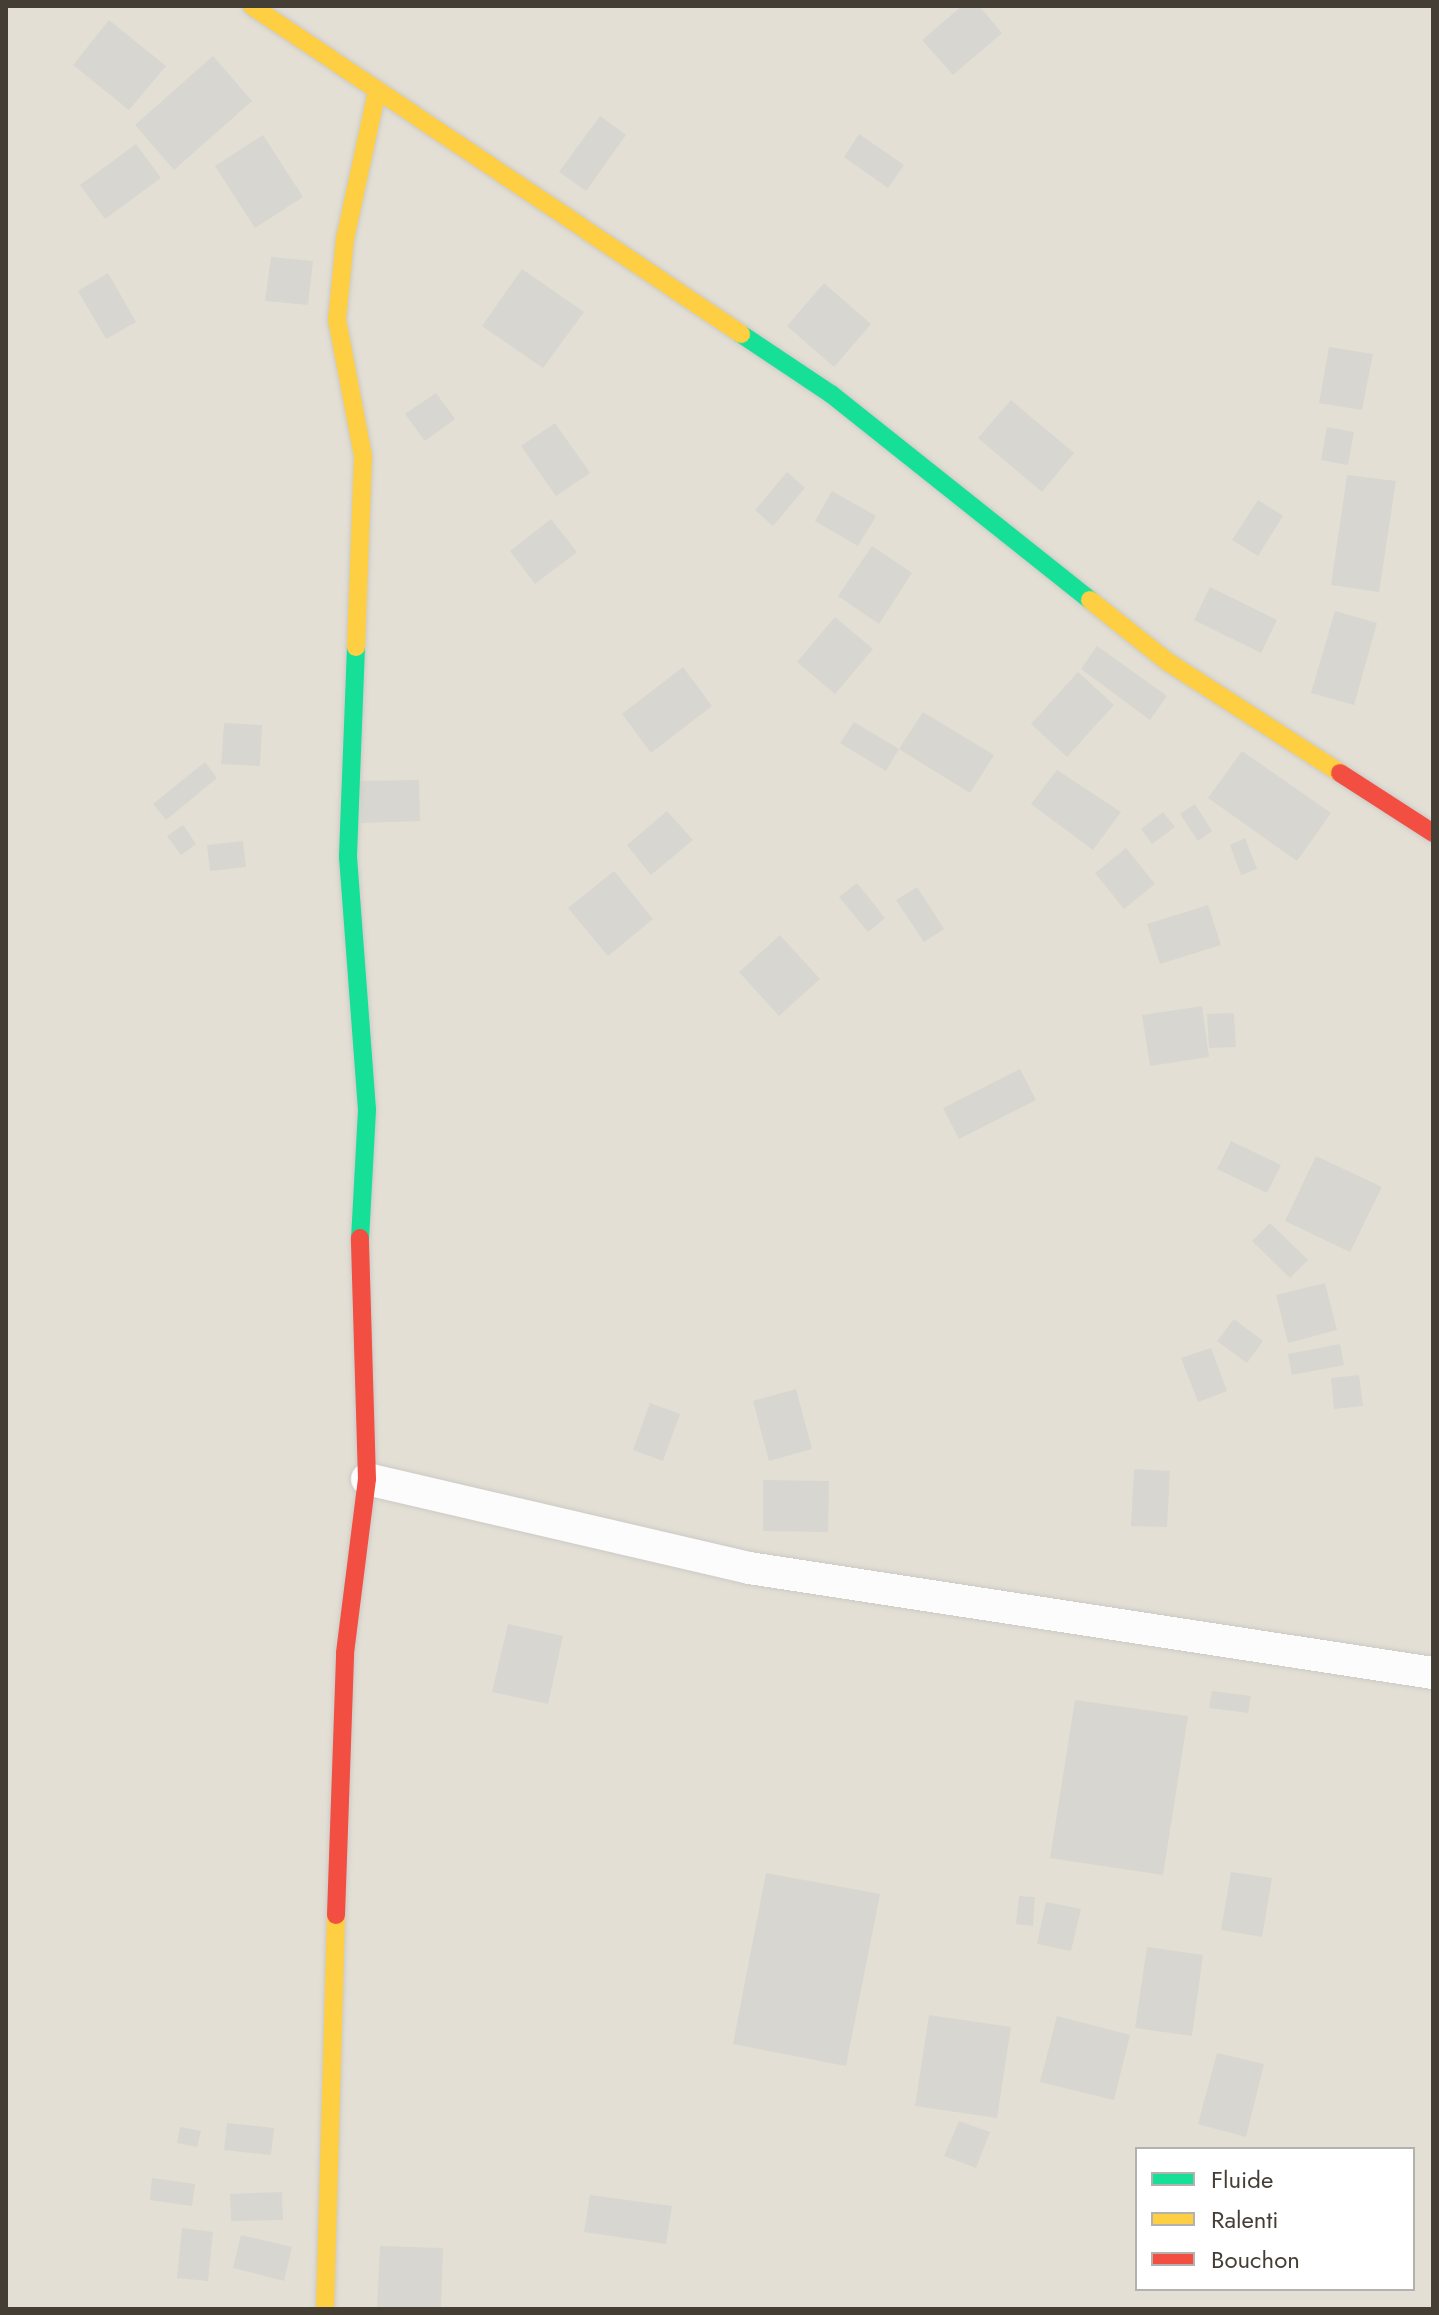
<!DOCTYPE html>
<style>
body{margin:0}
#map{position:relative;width:1439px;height:2315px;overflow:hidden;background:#eeede8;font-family:Jost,sans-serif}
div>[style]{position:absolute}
.residential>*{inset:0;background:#e3dfd5}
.building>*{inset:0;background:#d8d6d0}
.roads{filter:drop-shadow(0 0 2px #cccac5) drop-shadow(0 0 2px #cccac5)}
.street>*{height:32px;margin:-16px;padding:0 16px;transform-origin:16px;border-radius:16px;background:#fcfcfc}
.fast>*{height:18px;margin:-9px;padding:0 9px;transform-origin:9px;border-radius:9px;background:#16e098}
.slow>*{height:18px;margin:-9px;padding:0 9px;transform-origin:9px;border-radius:9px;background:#ffcf43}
.jam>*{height:18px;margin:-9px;padding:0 9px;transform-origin:9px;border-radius:9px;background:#f24e42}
span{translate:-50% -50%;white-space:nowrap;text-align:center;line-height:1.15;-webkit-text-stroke:8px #fff;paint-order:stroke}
.frame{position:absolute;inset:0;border:8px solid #443e34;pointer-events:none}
.legend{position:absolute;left:1135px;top:2147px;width:280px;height:144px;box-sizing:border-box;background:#fff;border:2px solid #b4b2ae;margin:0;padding:10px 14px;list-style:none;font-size:24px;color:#443e34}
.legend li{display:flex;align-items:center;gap:16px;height:40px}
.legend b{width:40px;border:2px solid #b4b2ae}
</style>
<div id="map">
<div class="residential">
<div style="clip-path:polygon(evenodd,6px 6px,1433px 6px,1433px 2309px,6px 2309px,6px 6px,1137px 2149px,1413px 2149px,1413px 2289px,1137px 2289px,1137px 2149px)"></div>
</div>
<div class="building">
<div style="clip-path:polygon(962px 6px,979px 6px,1002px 33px,953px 75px,922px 40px)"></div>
<div style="clip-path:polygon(109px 20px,166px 66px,129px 110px,73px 65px)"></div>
<div style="clip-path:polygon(213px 56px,252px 101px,174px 170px,135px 125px)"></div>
<div style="clip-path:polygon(600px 116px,626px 135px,586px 191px,559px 172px)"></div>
<div style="clip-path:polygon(859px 134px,904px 165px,888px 188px,844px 157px)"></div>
<div style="clip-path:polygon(263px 135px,303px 197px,255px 228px,215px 166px)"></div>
<div style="clip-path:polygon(136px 144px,161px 178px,105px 219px,80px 185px)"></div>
<div style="clip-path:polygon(271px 257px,313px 261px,308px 305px,265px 301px)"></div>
<div style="clip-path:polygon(522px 269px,584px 312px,543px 368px,482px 326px)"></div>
<div style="clip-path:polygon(108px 273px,136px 322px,106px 339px,78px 291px)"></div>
<div style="clip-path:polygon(824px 283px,871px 324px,834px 367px,787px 326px)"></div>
<div style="clip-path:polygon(1329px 347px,1373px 354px,1362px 410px,1319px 403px)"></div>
<div style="clip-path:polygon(436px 393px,455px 419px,425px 441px,405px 414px)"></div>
<div style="clip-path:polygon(1011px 400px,1074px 453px,1042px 492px,978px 438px)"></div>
<div style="clip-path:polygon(555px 423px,590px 473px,556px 496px,521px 446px)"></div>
<div style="clip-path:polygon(1327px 427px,1354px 432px,1348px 465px,1321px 460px)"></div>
<div style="clip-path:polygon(787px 472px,805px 488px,773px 526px,755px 510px)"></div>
<div style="clip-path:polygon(1347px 475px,1396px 481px,1379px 592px,1331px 585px)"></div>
<div style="clip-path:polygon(832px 491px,876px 516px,858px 546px,815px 521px)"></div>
<div style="clip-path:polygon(1258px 500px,1283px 516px,1258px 556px,1232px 540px)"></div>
<div style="clip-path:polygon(551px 519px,577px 552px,535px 584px,510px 551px)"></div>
<div style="clip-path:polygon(872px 546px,912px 573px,879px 624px,838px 596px)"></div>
<div style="clip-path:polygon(1210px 587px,1277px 620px,1261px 653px,1194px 620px)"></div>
<div style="clip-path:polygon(1335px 611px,1377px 623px,1354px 705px,1311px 693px)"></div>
<div style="clip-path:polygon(835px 617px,873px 649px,835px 694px,797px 662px)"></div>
<div style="clip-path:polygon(1097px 646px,1167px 696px,1150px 720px,1081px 669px)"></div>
<div style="clip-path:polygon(683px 667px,712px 706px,651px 753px,622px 714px)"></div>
<div style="clip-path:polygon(1078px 672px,1114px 705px,1067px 757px,1031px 724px)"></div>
<div style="clip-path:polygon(923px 712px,994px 755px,970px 793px,899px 749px)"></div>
<div style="clip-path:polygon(854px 722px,899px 749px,886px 771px,840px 743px)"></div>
<div style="clip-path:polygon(224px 723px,262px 725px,260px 766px,221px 764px)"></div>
<div style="clip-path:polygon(1242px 751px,1331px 813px,1297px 861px,1208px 798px)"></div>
<div style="clip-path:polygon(205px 762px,217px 778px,166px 820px,153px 804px)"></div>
<div style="clip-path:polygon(1057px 770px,1121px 812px,1093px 850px,1031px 804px)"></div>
<div style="clip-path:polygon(419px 780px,420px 821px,361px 823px,360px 781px)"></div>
<div style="clip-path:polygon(1195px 804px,1212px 831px,1198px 841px,1180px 814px)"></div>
<div style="clip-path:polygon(667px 811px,693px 840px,651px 875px,627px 845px)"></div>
<div style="clip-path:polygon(1163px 812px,1175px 827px,1152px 844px,1141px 829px)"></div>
<div style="clip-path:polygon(183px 825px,196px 844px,181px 855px,167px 836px)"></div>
<div style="clip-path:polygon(1245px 838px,1257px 869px,1241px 875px,1230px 845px)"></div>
<div style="clip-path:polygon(243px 841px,246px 867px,210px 871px,207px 845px)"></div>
<div style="clip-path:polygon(1126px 848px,1155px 884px,1124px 909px,1095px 873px)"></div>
<div style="clip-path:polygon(614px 871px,653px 919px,608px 956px,568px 908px)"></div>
<div style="clip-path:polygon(857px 883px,885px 918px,868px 932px,839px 897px)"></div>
<div style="clip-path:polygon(917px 887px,944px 929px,924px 942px,896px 900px)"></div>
<div style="clip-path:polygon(1208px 905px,1221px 945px,1160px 964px,1147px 924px)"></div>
<div style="clip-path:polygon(780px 935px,820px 979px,779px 1016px,739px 972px)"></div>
<div style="clip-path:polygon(1202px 1006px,1209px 1057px,1150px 1066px,1142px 1015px)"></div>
<div style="clip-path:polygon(1234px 1013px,1236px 1047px,1209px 1048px,1207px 1014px)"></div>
<div style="clip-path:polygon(1020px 1069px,1036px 1100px,959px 1139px,943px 1108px)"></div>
<div style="clip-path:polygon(1231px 1141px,1281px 1165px,1267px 1193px,1217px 1169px)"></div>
<div style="clip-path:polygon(1316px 1156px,1382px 1187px,1350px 1252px,1285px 1221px)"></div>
<div style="clip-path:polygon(1270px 1223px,1308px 1260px,1290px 1278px,1252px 1241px)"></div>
<div style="clip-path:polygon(1325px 1283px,1337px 1330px,1288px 1343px,1276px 1295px)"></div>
<div style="clip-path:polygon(1234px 1319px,1263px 1341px,1247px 1363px,1217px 1341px)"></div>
<div style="clip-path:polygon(1340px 1344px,1344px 1365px,1292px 1375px,1288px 1354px)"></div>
<div style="clip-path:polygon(1211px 1348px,1227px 1391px,1198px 1402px,1181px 1358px)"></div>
<div style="clip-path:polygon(1359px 1375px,1363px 1406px,1334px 1409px,1331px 1378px)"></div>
<div style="clip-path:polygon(796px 1389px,812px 1449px,769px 1461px,753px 1401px)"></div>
<div style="clip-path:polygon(650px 1403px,680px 1414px,663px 1461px,633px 1450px)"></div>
<div style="clip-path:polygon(1134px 1469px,1170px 1471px,1167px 1527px,1131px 1526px)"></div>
<div style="clip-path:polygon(763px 1480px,829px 1481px,828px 1532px,763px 1531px)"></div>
<div style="clip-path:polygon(508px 1624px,563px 1636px,548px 1704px,492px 1692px)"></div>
<div style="clip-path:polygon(1212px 1691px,1251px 1696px,1248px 1713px,1209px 1708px)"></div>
<div style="clip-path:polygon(1075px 1700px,1188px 1716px,1163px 1875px,1050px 1858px)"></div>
<div style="clip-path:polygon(1231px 1872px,1272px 1878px,1262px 1937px,1221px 1930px)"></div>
<div style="clip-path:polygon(766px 1873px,880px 1894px,846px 2066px,733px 2044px)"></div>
<div style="clip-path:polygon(1019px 1896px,1035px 1897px,1033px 1926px,1016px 1924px)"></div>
<div style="clip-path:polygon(1046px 1902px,1081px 1909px,1071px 1951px,1037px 1944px)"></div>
<div style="clip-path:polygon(1147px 1947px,1203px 1955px,1192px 2036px,1135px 2028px)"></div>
<div style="clip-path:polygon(929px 2015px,1011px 2027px,997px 2118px,915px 2106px)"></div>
<div style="clip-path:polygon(1057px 2016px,1130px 2035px,1114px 2100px,1040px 2082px)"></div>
<div style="clip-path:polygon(1217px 2053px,1264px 2064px,1246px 2137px,1198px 2124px)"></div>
<div style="clip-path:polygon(959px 2121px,990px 2132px,976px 2168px,944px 2156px)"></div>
<div style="clip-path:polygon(227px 2123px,274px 2128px,271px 2155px,224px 2150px)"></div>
<div style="clip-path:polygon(180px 2127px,201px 2131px,197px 2147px,177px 2143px)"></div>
<div style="clip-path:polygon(152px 2178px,195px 2184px,192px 2206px,150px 2200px)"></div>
<div style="clip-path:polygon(282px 2192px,283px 2220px,231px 2221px,230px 2194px)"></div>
<div style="clip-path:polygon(590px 2195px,672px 2206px,666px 2244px,584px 2232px)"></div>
<div style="clip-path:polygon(182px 2228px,213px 2232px,208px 2281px,177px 2278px)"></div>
<div style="clip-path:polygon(241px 2235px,292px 2247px,284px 2281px,233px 2268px)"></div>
<div style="clip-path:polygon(380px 2246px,443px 2248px,441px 2309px,377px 2309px)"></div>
</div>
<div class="roads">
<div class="street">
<div style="left:367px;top:1479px;width:392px;rotate:13.1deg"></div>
<div style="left:749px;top:1568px;width:692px;rotate:8.73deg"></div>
</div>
<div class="fast">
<div style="left:741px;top:334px;width:108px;rotate:33.7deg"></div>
<div style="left:831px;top:394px;width:331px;rotate:38.5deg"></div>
<div style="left:356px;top:647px;width:210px;rotate:92.2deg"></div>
<div style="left:348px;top:857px;width:254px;rotate:85.7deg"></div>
<div style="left:367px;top:1110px;width:128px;rotate:93.1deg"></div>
</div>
<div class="slow">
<div style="left:252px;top:6px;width:589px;rotate:33.85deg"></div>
<div style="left:1090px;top:600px;width:100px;rotate:38.5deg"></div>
<div style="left:1168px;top:662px;width:205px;rotate:32.8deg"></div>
<div style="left:356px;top:647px;width:191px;rotate:-87.9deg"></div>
<div style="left:363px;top:456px;width:138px;rotate:-100.8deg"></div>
<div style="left:337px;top:320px;width:81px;rotate:-84.4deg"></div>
<div style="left:345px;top:239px;width:151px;rotate:-77.8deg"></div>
<div style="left:325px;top:2309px;width:394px;rotate:-88.4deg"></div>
</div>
<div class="jam">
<div style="left:1340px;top:773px;width:111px;rotate:32.8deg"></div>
<div style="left:336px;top:1915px;width:262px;rotate:-88deg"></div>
<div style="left:345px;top:1653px;width:175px;rotate:-82.8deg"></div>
<div style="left:367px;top:1479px;width:241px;rotate:-91.7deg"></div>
</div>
</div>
<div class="frame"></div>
<ul class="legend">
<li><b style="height:10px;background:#16e098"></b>Fluide</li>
<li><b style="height:10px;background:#ffcf43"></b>Ralenti</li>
<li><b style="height:10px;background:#f24e42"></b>Bouchon</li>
</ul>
</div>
